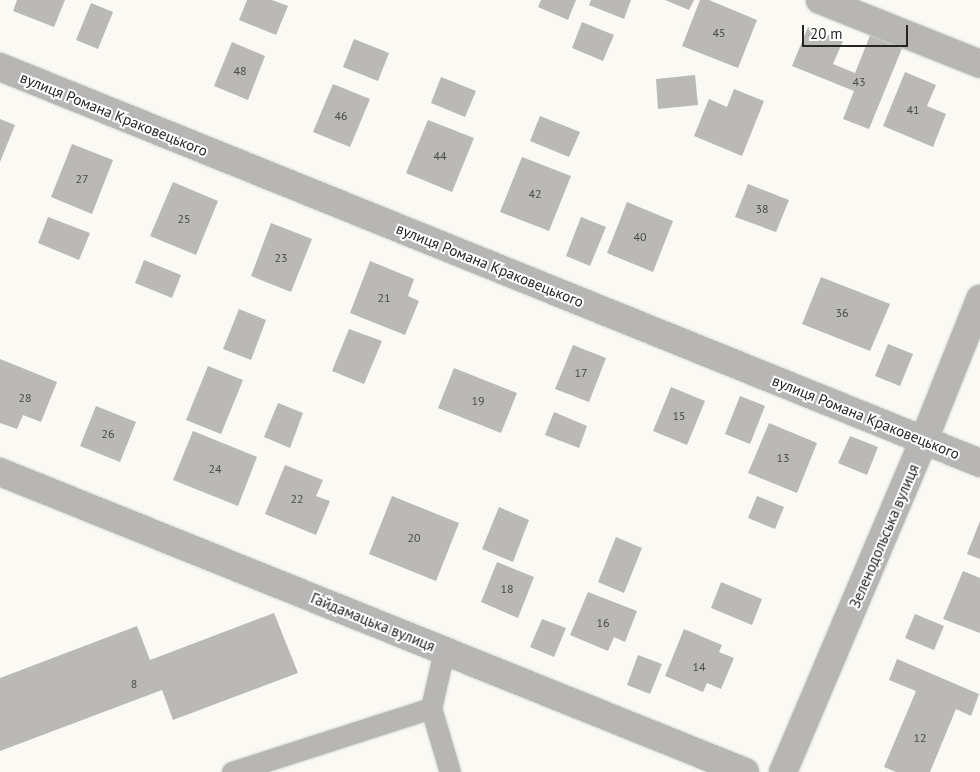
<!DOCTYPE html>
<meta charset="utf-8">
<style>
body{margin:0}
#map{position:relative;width:980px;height:772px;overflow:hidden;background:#faf9f4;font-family:"PT Sans",sans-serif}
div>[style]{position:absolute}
.building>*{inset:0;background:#bab9b5}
.roads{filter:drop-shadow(0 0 1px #d4d3cf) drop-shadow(0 0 1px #d4d3cf)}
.lane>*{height:21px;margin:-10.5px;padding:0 10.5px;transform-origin:10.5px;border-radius:10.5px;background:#b7b6b4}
.street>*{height:28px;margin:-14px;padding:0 14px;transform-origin:14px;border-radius:14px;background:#b7b6b4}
span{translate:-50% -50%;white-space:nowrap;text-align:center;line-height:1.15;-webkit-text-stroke:4px #fff;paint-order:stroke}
.number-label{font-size:12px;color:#4b4a48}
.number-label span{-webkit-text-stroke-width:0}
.street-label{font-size:15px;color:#262524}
.scale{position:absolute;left:802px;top:25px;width:106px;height:22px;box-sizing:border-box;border:2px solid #262524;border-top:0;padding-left:6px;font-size:15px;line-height:18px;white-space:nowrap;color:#262524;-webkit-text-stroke:4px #fff;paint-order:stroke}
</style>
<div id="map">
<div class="building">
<div style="clip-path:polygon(17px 0,65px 0,54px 27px,13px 11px)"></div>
<div style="clip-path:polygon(247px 0,272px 0,288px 6px,276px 35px,239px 20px)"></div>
<div style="clip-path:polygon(541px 0,576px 0,568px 20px,538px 7px)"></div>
<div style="clip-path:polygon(591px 0,631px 0,624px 19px,589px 5px)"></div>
<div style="clip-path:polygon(665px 0,694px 0,689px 10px)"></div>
<div style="clip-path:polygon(700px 0,709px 0,757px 20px,738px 68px,682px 46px)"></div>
<div style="clip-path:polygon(91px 3px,113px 12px,98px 49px,76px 40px)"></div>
<div style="clip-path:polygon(582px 22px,614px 35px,603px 61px,572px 48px)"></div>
<div style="clip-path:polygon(808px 27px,843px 41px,833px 64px,855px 73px,871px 33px,903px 46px,869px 129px,843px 119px,854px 91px,792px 66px)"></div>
<div style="clip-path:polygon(354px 39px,389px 53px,378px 81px,343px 67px)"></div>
<div style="clip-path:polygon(232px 42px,265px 56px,248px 100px,214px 86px)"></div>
<div style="clip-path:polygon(905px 72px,936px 85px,927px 106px,946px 114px,933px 147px,883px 126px)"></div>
<div style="clip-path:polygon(695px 75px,698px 105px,658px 109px,656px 79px)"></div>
<div style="clip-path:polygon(441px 77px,476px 91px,465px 117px,431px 103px)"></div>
<div style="clip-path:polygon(333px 84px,370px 99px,350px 147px,313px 132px)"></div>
<div style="clip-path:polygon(734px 89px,764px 101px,742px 156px,694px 136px,709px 99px,727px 107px)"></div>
<div style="clip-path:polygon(540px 116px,580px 132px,569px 157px,530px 141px)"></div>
<div style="clip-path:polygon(0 119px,15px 125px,0 162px)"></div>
<div style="clip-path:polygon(428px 120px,474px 138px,452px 192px,406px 173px)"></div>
<div style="clip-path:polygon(72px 144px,113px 160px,92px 214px,51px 197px)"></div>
<div style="clip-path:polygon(522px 157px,571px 176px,549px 231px,500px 212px)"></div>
<div style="clip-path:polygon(173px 182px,218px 201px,196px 255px,150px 236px)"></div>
<div style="clip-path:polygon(748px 184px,789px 200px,776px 232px,735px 217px)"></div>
<div style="clip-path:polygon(627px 202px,673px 221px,653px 272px,607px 253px)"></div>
<div style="clip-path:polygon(48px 217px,90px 233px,79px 260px,38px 243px)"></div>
<div style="clip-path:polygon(581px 217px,606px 227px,590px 266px,566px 256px)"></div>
<div style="clip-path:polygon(271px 223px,312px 239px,291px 292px,251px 276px)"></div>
<div style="clip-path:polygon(144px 260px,181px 275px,172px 298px,135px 283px)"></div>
<div style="clip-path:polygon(370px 261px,414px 279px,408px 296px,419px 301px,405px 335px,350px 313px)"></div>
<div style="clip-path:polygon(821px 277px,890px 304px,870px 351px,802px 324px)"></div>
<div style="clip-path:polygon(239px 309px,266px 320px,251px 360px,223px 349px)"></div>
<div style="clip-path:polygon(349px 329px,382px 341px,364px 384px,332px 371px)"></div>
<div style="clip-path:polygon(888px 344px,913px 354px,900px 386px,875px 376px)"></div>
<div style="clip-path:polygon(573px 345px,606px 358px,589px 402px,555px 389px)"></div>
<div style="clip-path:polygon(0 359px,57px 382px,41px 422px,23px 415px,17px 429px,0 423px)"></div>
<div style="clip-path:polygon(208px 366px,243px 380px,221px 434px,186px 420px)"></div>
<div style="clip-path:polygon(454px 368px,517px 393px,501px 433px,438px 408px)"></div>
<div style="clip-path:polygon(671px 387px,705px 401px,687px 445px,653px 431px)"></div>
<div style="clip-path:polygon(740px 396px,765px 406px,750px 444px,725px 434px)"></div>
<div style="clip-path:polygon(278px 403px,303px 413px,290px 448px,264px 437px)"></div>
<div style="clip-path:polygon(96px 406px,136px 422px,120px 462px,80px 446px)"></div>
<div style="clip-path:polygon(554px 412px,587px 426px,579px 448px,545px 435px)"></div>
<div style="clip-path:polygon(769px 423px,817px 443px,797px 493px,748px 473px)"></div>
<div style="clip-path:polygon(193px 431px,257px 457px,238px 506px,173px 480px)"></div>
<div style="clip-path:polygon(850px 436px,878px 447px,867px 475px,838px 463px)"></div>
<div style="clip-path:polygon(285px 465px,323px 480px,316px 496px,330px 501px,316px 535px,265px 514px)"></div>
<div style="clip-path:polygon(392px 496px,459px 523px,436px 581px,369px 554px)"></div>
<div style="clip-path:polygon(757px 496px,784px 507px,775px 529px,748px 518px)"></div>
<div style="clip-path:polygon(499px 507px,529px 520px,513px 562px,482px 549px)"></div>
<div style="clip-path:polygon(980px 521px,980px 559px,967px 554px)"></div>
<div style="clip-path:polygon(616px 537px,642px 548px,624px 593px,598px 582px)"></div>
<div style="clip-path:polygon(497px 562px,534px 577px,518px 618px,481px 602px)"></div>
<div style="clip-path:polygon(963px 571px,980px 578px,980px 633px,943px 619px)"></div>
<div style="clip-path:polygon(721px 582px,762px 599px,752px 625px,711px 608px)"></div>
<div style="clip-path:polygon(588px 592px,637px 611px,625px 642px,614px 637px,608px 651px,570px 635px)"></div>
<div style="clip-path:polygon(274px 613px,298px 673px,173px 720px,162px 690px,0 751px,0 678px,137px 626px,150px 660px)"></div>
<div style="clip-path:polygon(915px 614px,944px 626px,934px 650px,905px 638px)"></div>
<div style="clip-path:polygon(542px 619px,566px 628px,554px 657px,530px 647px)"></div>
<div style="clip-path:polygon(684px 629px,722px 645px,719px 652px,734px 658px,721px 689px,707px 683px,703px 692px,665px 676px)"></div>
<div style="clip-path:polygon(638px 655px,662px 664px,650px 694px,627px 685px)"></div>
<div style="clip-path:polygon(897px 659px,979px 694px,971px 716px,956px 709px,930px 772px,896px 772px,884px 767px,916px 691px,889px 680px)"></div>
</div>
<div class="roads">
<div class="lane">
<div style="left:444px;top:651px;width:58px;rotate:102.8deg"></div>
<div style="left:431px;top:708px;width:67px;rotate:73.5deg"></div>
<div style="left:232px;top:772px;width:209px;rotate:-17.8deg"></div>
</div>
<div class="street">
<div style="left:820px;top:0;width:172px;rotate:21.8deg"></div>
<div style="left:0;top:67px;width:1057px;rotate:22deg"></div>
<div style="left:0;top:472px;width:803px;rotate:21.93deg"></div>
<div style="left:783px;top:772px;width:361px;rotate:-67deg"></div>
<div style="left:924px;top:440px;width:152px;rotate:-68.3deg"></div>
</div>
</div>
<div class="number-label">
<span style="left:719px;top:33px">45</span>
<span style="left:240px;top:71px">48</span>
<span style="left:859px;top:82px">43</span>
<span style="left:913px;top:110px">41</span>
<span style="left:341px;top:116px">46</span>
<span style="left:440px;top:156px">44</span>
<span style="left:82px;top:179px">27</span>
<span style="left:535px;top:194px">42</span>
<span style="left:762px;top:209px">38</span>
<span style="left:184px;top:219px">25</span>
<span style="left:640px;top:237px">40</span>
<span style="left:281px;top:258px">23</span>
<span style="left:384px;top:298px">21</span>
<span style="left:842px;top:313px">36</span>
<span style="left:581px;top:373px">17</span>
<span style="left:25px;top:398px">28</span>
<span style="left:478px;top:401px">19</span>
<span style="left:679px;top:416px">15</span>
<span style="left:108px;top:434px">26</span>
<span style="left:783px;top:458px">13</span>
<span style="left:215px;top:469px">24</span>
<span style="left:297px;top:499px">22</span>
<span style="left:414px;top:538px">20</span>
<span style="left:507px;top:589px">18</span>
<span style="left:603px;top:623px">16</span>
<span style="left:699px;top:667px">14</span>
<span style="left:134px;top:684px">8</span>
<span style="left:920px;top:738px">12</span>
</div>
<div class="street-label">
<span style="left:114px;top:114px;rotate:22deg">вулиця Романа Краковецького</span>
<span style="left:490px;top:265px;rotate:22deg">вулиця Романа Краковецького</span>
<span style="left:866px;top:417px;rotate:22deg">вулиця Романа Краковецького</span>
<span style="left:884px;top:536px;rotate:-67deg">Зеленодольська вулиця</span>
<span style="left:373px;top:622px;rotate:22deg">Гайдамацька вулиця</span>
</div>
<div class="scale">20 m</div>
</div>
